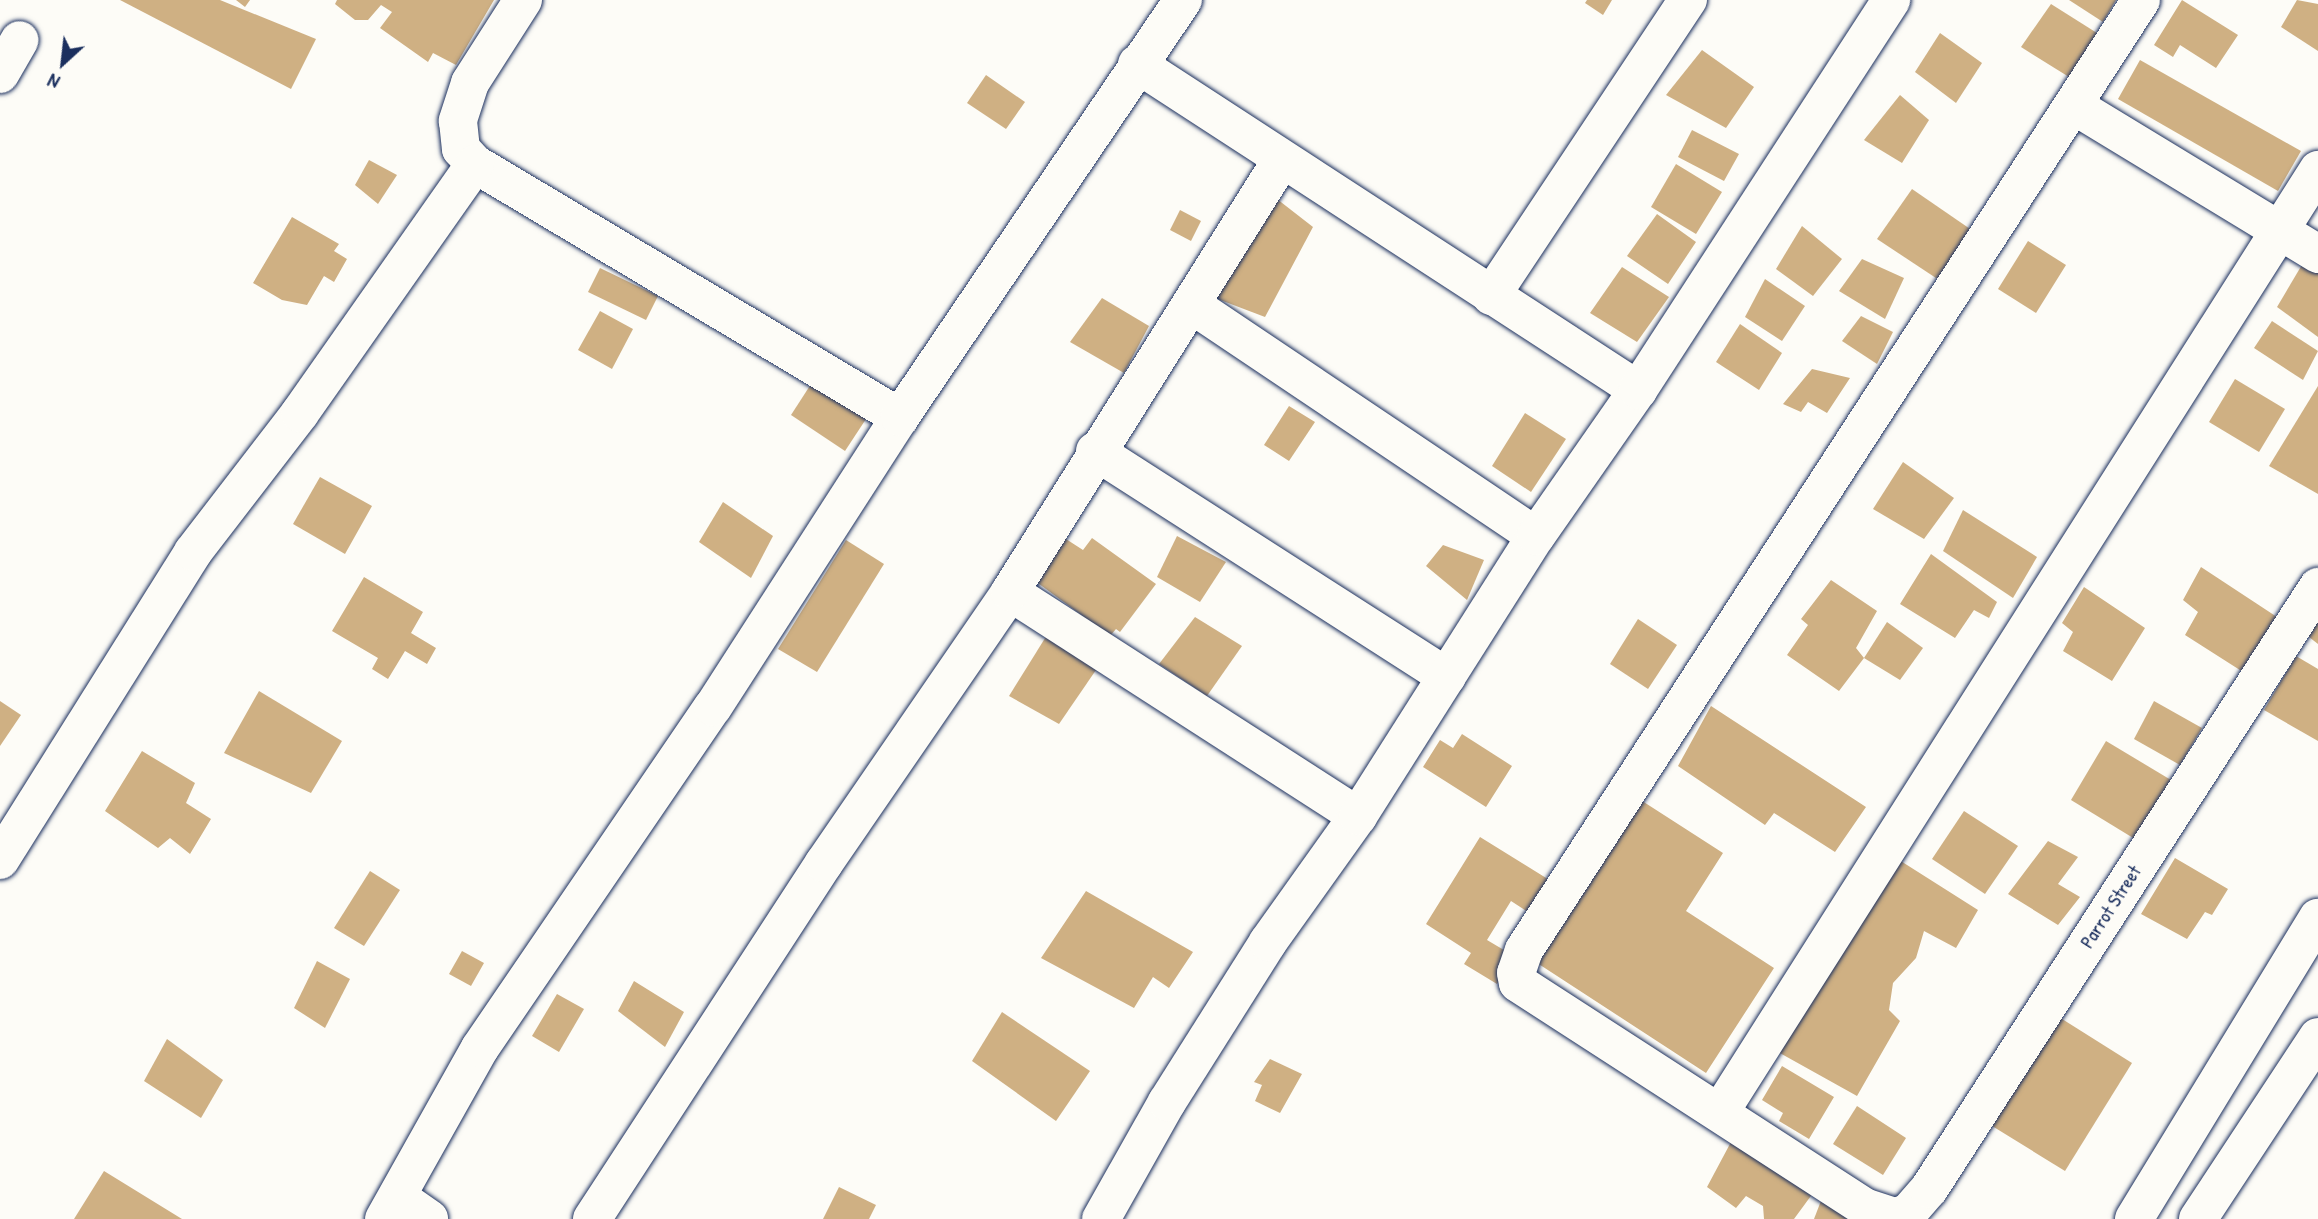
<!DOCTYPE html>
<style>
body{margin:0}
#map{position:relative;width:2318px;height:1219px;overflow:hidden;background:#fdfcf7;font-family:"Patrick Hand",sans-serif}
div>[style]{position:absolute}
.building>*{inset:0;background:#cfb083}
.roads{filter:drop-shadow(0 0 2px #1b2f5e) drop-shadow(0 0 2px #1b2f5e)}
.minor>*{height:38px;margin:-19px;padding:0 19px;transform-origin:19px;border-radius:19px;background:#fdfcf7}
span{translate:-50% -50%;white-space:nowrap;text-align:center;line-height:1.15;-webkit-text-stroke:6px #fdfcf7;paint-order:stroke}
.street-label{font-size:19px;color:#1b2f5e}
.north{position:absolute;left:28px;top:28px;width:70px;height:70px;-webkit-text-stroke:5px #fdfcf7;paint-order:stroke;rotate:207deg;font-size:19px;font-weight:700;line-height:28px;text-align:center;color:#1b2f5e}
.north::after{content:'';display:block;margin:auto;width:24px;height:32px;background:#1b2f5e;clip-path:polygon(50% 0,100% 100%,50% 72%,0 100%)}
</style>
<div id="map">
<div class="building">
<div style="clip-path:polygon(120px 0,220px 0,316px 39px,291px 89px)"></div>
<div style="clip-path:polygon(236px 0,250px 0,245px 7px)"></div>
<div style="clip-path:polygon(337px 0,494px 0,456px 65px,433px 53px,428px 62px,380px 28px,392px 12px,381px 5px,368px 20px,355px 20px,335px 4px)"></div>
<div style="clip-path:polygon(1587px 0,1612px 0,1603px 15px,1585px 3px)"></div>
<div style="clip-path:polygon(2069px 0,2116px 0,2103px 22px)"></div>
<div style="clip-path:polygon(2182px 0,2238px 35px,2216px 68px,2180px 45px,2173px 57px,2154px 45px)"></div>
<div style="clip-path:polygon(2297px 0,2318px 4px,2318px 51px,2281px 27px)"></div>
<div style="clip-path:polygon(2051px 4px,2097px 33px,2069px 77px,2021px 47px)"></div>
<div style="clip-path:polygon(1940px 33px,1982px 63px,1956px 103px,1915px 72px)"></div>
<div style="clip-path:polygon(1702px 50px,1754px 87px,1726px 128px,1666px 95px)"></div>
<div style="clip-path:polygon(2140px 60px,2301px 151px,2278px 191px,2118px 99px)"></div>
<div style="clip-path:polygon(986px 75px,1025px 102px,1006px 129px,967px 103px)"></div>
<div style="clip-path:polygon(1900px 95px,1929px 120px,1902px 163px,1864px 140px)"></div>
<div style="clip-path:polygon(1692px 130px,1739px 154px,1724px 181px,1678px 157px)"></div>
<div style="clip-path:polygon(369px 160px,397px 175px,378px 204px,355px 185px)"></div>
<div style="clip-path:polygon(1676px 164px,1722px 192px,1696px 234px,1651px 207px)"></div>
<div style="clip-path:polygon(1912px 189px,1976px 233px,1942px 282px,1877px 239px)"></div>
<div style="clip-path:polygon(1277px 199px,1313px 227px,1265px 317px,1215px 298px)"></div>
<div style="clip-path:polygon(1180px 210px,1201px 221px,1191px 241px,1170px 230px)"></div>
<div style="clip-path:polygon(1657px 214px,1696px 242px,1668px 284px,1627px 256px)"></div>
<div style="clip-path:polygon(292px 217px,339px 244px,334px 251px,347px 259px,334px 282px,324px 276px,307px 305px,282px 300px,253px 283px)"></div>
<div style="clip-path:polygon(1802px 226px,1842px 259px,1813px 296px,1776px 269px)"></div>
<div style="clip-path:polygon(2028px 241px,2066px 265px,2036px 313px,1998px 289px)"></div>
<div style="clip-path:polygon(2306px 258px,2318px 266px,2318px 337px,2277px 307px)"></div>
<div style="clip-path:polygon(1862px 259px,1904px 278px,1885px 319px,1839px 291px)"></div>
<div style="clip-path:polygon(1622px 267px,1669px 297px,1637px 342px,1590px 313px)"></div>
<div style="clip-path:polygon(600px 268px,658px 296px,646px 320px,588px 292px)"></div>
<div style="clip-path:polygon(1765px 279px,1805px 306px,1782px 341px,1745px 317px)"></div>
<div style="clip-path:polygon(1102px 298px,1149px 326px,1124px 373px,1070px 342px)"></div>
<div style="clip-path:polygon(600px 311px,633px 329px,612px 369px,578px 350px)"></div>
<div style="clip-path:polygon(1861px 316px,1893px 332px,1877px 364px,1842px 341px)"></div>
<div style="clip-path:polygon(2272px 321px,2318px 351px,2303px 380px,2254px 348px)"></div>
<div style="clip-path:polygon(1740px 324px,1782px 353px,1759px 390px,1716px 362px)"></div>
<div style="clip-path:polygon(1812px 369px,1850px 378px,1827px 413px,1808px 402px,1801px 412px,1783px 404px)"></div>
<div style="clip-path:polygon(2235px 379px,2285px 409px,2259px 452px,2209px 422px)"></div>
<div style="clip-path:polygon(813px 381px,868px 416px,845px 451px,791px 415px)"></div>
<div style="clip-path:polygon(2318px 386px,2318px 494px,2269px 466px)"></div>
<div style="clip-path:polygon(1289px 406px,1315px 422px,1289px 461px,1264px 445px)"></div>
<div style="clip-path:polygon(1525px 413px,1566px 439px,1531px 492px,1492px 466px)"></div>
<div style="clip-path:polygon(1903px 462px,1954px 498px,1924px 539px,1873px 509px)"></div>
<div style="clip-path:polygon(320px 477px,372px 506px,345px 554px,293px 524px)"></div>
<div style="clip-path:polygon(723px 502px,773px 536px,751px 578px,699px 542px)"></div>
<div style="clip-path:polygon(1963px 510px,2037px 557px,2013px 598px,1943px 551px)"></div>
<div style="clip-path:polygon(1052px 530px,1083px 550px,1092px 538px,1156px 584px,1120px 632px,1116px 629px,1110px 636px,1031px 578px)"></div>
<div style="clip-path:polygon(1177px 536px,1226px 562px,1200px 602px,1157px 577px)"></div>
<div style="clip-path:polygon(846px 540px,884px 564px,817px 672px,778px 649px)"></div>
<div style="clip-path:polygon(1443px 545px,1484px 560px,1467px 600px,1426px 566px)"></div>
<div style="clip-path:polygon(1931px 554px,1997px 602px,1989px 618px,1974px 610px,1955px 638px,1900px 604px)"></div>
<div style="clip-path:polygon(2201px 567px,2277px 617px,2243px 672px,2185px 635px,2198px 612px,2183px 600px)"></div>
<div style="clip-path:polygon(364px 577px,423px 612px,411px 633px,436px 648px,427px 664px,405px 651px,388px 679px,372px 669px,378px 658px,332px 631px)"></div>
<div style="clip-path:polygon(1831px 580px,1877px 611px,1856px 648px,1864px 658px,1839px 691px,1787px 655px,1808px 625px,1801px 619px)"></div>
<div style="clip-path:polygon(2084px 587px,2145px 628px,2112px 681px,2063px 651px,2073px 632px,2062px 623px)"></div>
<div style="clip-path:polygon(2318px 615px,2318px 644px,2309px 637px,2311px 622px)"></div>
<div style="clip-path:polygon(1195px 617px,1242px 646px,1207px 696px,1159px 664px)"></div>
<div style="clip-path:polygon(1638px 619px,1677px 645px,1648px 689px,1610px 664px)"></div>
<div style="clip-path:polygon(1887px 622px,1923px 648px,1900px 680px,1864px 658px)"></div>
<div style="clip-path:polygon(1047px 635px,1096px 670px,1059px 724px,1009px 696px)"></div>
<div style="clip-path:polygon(2296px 656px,2318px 669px,2318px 741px,2264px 710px)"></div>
<div style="clip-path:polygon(259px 691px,342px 741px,311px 793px,224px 753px)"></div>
<div style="clip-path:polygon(0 701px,21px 715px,0 746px)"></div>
<div style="clip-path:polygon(2154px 701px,2202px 728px,2180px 765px,2134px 739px)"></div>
<div style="clip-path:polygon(1711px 706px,1866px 807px,1835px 852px,1774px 813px,1765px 825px,1678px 766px)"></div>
<div style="clip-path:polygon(1462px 734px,1512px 766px,1486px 807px,1423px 767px,1440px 740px,1453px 748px)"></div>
<div style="clip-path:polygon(2106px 741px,2181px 786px,2143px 844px,2071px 800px)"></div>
<div style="clip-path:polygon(142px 751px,195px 783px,186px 803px,211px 819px,190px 854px,170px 838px,158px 848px,105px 811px)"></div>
<div style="clip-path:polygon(1636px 797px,1723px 853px,1686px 911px,1774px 968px,1706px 1073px,1531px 959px)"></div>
<div style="clip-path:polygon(1964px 811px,2018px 846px,1985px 894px,1932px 859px)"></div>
<div style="clip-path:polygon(1480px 837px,1551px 881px,1531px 914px,1511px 901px,1487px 940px,1514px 956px,1497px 984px,1464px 964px,1471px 953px,1426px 924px)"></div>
<div style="clip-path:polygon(2048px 841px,2078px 857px,2058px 884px,2080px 897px,2058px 925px,2008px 894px)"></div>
<div style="clip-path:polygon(1896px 858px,1978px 910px,1956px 948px,1924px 931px,1916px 958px,1893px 983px,1889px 1010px,1900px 1021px,1857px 1096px,1769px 1047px)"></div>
<div style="clip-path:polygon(2175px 858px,2228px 889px,2212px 915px,2205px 912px,2187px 939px,2141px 914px)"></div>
<div style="clip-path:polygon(370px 871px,400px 890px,364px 946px,334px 928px)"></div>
<div style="clip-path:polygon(1086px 891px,1193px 952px,1169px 988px,1153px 977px,1134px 1008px,1041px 958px)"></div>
<div style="clip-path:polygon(462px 951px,484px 963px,471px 986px,449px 974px)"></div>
<div style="clip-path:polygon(317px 961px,350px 979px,325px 1028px,294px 1008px)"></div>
<div style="clip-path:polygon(634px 981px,684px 1012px,665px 1047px,618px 1011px)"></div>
<div style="clip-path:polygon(557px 994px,584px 1009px,559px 1052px,532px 1036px)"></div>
<div style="clip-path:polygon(1002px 1012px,1090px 1071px,1056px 1121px,972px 1061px)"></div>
<div style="clip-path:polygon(2051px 1012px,2132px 1063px,2065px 1171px,1984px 1121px)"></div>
<div style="clip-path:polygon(167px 1039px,223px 1080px,201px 1118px,144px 1081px)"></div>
<div style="clip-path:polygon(1270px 1059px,1302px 1074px,1280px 1113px,1255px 1101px,1262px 1085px,1254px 1082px)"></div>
<div style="clip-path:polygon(1782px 1066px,1834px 1097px,1809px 1139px,1779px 1121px,1783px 1113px,1762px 1100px)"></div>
<div style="clip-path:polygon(1857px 1106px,1906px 1138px,1883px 1175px,1833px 1144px)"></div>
<div style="clip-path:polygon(1731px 1142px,1816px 1189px,1794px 1219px,1764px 1219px,1763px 1206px,1746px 1196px,1736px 1208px,1707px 1187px)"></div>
<div style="clip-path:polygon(104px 1171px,182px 1219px,74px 1219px)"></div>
<div style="clip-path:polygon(839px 1187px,876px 1205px,869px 1219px,823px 1219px)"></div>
<div style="clip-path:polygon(1824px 1193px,1871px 1219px,1814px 1219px)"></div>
</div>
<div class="roads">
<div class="minor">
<div style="left:523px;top:0;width:98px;rotate:122.6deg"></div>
<div style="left:470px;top:83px;width:40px;rotate:108deg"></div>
<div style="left:458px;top:121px;width:28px;rotate:84deg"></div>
<div style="left:461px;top:149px;width:21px;rotate:47deg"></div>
<div style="left:475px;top:164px;width:495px;rotate:30.8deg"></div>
<div style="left:2141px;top:0;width:1133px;rotate:123deg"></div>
<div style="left:1524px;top:950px;width:24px;rotate:109deg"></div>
<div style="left:1516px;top:973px;width:10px;rotate:79deg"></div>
<div style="left:1518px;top:983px;width:412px;rotate:32.9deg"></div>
<div style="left:1864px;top:1207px;width:33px;rotate:18deg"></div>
<div style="left:1895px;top:1217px;width:14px;rotate:-17deg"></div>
<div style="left:1908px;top:1213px;width:32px;rotate:-49deg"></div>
<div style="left:1929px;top:1189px;width:717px;rotate:-57.13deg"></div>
<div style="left:1137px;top:64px;width:598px;rotate:33.05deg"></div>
<div style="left:0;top:74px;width:39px;rotate:-60deg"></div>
<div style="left:2073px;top:105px;width:287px;rotate:31.3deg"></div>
<div style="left:1491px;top:296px;width:356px;rotate:-56.4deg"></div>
<div style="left:1192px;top:305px;width:414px;rotate:33.9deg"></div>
<div style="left:1095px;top:451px;width:418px;rotate:32.7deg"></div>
<div style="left:1010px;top:592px;width:414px;rotate:32.8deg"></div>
<div style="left:0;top:860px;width:363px;rotate:-57.9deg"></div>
<div style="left:193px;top:552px;width:175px;rotate:-52.4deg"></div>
<div style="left:300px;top:413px;width:304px;rotate:-54.9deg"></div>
<div style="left:1720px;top:1112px;width:1116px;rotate:-57.59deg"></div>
<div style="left:398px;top:1197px;width:38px;rotate:35deg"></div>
<div style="left:384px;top:1219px;width:196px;rotate:-60.7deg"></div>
<div style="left:480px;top:1048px;width:413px;rotate:-55.7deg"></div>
<div style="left:713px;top:707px;width:345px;rotate:-57.2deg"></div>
<div style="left:900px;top:417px;width:504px;rotate:-55.84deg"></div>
<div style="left:592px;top:1219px;width:425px;rotate:-56.9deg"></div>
<div style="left:824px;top:863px;width:329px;rotate:-55.5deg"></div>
<div style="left:1010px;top:592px;width:511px;rotate:-57.86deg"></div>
<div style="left:1101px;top:1219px;width:134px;rotate:-60.6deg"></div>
<div style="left:1167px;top:1102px;width:189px;rotate:-57.7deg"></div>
<div style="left:1268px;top:942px;width:155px;rotate:-54.5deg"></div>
<div style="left:1358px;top:816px;width:332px;rotate:-57.6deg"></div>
<div style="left:1536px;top:536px;width:178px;rotate:-55.1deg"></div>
<div style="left:1638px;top:390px;width:465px;rotate:-57deg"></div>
<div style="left:2134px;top:1219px;width:353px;rotate:-58.6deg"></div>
<div style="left:2198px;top:1219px;width:218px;rotate:-56.6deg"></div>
</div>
</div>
<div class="street-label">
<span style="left:2111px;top:907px;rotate:-57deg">Parrot Street</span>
</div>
<div class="north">N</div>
</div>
